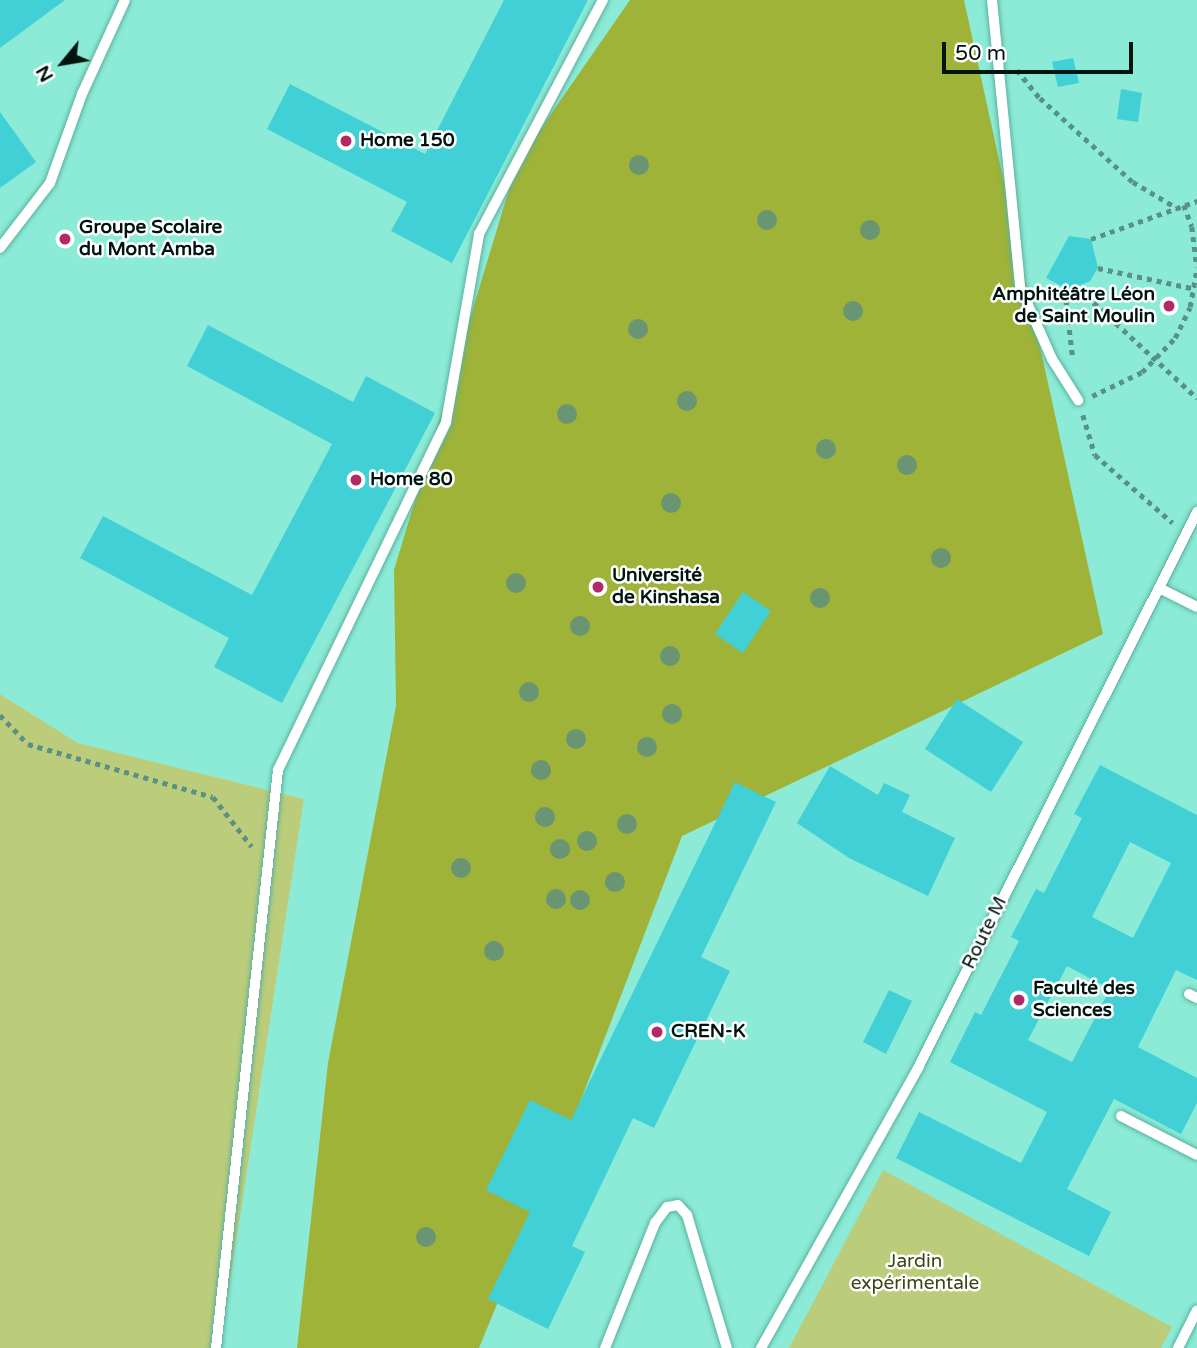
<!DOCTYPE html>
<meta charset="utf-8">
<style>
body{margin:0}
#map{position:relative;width:1197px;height:1348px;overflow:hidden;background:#a1f7e4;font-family:"Varela Round",sans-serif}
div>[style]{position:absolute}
.built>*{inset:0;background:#8bebd7}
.green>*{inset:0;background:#bbcd7b}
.forest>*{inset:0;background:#9eb337}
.building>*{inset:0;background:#40d0d6}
.path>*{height:4.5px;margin-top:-2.25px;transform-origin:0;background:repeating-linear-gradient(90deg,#599285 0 5px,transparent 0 10px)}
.roads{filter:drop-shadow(0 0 2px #5bb09f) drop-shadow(0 0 2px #5bb09f)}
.lane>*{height:10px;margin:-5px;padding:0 5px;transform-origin:5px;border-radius:5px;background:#fff}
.trees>*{width:20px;height:20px;margin:-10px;border-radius:50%;background:#6a9572}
.dots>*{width:19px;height:19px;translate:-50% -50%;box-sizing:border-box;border:4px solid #fff;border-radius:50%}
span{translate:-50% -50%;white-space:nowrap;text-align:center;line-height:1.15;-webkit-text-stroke:5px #fff;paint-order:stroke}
.poi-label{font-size:19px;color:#001510;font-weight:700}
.left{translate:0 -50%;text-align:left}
.right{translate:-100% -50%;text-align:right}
.street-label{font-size:19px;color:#001510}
.park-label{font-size:19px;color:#3d4515}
.north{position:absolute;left:28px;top:28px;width:70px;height:70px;-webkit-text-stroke:5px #fff;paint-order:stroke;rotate:240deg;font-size:19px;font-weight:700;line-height:28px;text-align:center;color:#001510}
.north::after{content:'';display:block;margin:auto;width:24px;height:32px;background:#001510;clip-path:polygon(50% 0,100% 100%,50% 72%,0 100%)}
.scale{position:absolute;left:942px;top:42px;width:191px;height:32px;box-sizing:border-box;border:4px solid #001510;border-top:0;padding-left:9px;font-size:21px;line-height:24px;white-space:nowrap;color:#001510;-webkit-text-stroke:5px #fff;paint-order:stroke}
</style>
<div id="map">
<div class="built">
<div style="clip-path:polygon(0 0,1197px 0,1197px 1348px,220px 1348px,304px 799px,78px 743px,0 694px)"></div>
</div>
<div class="green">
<div style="clip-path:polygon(0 694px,78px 743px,304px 799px,220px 1348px,0 1348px)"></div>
<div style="clip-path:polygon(883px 1170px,1172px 1327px,1161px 1348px,789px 1348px)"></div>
</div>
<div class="forest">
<div style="clip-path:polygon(630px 0,964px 0,1103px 634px,682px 836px,584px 1092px,479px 1348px,297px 1348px,328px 1063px,396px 706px,394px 570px,517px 163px)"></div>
</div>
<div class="building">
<div style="clip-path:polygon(0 0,65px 0,0 48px)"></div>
<div style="clip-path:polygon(504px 0,588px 0,452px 263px,391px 231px,407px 202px,267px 129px,290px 84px,425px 154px)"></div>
<div style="clip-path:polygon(1073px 58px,1079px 83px,1058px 87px,1052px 62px)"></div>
<div style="clip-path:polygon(1121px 89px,1142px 93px,1138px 122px,1117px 119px)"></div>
<div style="clip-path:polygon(0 112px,36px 162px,0 188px)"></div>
<div style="clip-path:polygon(1069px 236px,1091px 239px,1098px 268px,1090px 281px,1069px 290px,1046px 278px)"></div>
<div style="clip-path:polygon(208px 325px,353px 402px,366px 376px,435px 413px,282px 703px,214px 667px,229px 638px,80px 558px,103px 516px,252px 595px,332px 444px,187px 366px)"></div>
<div style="clip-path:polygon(743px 592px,771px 611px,743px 653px,715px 634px)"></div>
<div style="clip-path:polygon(957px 699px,1023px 742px,991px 792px,925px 749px)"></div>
<div style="clip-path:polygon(evenodd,1100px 765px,1197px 815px,1197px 980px,1176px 970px,1138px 1047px,1197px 1078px,1197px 1103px,1181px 1134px,1114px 1099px,1067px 1189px,1111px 1212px,1089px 1256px,896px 1158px,919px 1112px,1021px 1163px,1047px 1112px,950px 1062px,975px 1012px,981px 1015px,1019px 941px,1011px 937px,1036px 889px,1044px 893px,1082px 818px,1074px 814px,1100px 765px,1130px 842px,1171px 863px,1133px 938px,1092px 917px,1130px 842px,1100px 765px,1067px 966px,1110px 989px,1072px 1062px,1028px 1040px,1067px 966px)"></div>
<div style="clip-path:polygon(830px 766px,878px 795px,884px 783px,910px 795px,902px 812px,955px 838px,928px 896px,849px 858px,797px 823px)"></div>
<div style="clip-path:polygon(735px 782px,776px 802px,701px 957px,730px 971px,654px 1128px,633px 1118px,572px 1246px,585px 1252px,548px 1329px,488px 1299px,530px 1212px,486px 1190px,530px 1100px,571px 1120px)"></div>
<div style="clip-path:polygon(889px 990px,912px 1001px,886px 1054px,863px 1042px)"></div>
</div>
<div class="path">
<div style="left:1017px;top:70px;width:36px;rotate:51deg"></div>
<div style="left:1040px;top:98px;width:125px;rotate:42.1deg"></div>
<div style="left:1133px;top:182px;width:51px;rotate:30.6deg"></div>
<div style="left:1184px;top:205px;width:23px;rotate:70deg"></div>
<div style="left:1192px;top:227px;width:40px;rotate:82.9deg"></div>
<div style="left:1091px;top:239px;width:113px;rotate:-19.7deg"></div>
<div style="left:1098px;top:268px;width:100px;rotate:12.1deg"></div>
<div style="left:1079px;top:289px;width:161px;rotate:42.7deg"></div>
<div style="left:1065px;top:290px;width:69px;rotate:83.4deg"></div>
<div style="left:1092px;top:396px;width:55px;rotate:-25.6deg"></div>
<div style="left:1142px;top:372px;width:47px;rotate:-45.9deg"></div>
<div style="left:1175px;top:338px;width:34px;rotate:-64deg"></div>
<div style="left:1190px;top:307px;width:40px;rotate:-80deg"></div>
<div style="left:1083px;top:415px;width:42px;rotate:73.3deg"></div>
<div style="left:1095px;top:455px;width:103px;rotate:41.1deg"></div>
<div style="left:0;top:715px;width:40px;rotate:46deg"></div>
<div style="left:28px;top:744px;width:192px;rotate:16deg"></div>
<div style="left:213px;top:797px;width:63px;rotate:52deg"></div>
</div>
<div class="roads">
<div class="lane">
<div style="left:992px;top:0;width:288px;rotate:84.4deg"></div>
<div style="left:1020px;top:287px;width:79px;rotate:66deg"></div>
<div style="left:1052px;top:359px;width:49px;rotate:57.6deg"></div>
<div style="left:0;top:248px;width:82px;rotate:-52.4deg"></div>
<div style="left:50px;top:183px;width:95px;rotate:-70.2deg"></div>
<div style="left:82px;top:94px;width:103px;rotate:-65.4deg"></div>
<div style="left:1159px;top:588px;width:42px;rotate:26.6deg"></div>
<div style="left:1189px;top:994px;width:9px;rotate:27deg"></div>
<div style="left:1121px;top:1116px;width:85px;rotate:27.2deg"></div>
<div style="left:216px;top:1348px;width:581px;rotate:-83.88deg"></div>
<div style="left:278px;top:770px;width:386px;rotate:-64.2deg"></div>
<div style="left:446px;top:422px;width:191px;rotate:-80deg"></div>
<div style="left:479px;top:234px;width:265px;rotate:-62.1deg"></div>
<div style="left:605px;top:1348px;width:135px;rotate:-68.2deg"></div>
<div style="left:655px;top:1223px;width:20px;rotate:-53deg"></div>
<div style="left:667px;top:1207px;width:11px;rotate:-10deg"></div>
<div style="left:678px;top:1205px;width:13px;rotate:48deg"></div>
<div style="left:687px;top:1215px;width:139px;rotate:73.3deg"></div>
<div style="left:761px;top:1348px;width:323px;rotate:-60.7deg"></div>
<div style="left:919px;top:1066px;width:620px;rotate:-63.35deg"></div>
<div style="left:1178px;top:1348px;width:42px;rotate:-63.4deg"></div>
</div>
</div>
<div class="trees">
<div style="left:639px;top:165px"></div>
<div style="left:767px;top:220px"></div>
<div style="left:870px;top:230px"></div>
<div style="left:853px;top:311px"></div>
<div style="left:638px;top:329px"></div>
<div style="left:687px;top:401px"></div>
<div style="left:567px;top:414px"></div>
<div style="left:826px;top:449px"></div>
<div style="left:907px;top:465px"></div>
<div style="left:671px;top:503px"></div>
<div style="left:941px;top:558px"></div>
<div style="left:516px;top:583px"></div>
<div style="left:820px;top:598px"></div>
<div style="left:580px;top:626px"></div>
<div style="left:670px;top:656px"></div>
<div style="left:529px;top:692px"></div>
<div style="left:672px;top:714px"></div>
<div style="left:576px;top:739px"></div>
<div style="left:647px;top:747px"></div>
<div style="left:541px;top:770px"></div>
<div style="left:545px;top:817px"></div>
<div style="left:627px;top:824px"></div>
<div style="left:587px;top:841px"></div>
<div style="left:560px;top:849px"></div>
<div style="left:461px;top:868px"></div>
<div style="left:615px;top:882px"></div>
<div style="left:556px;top:899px"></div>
<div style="left:580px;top:900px"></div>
<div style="left:494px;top:951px"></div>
<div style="left:426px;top:1237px"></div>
</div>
<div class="dots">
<div style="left:346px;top:141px;background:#b32967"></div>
<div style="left:65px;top:239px;background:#b32967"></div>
<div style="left:1169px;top:306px;background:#b32967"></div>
<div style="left:356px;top:480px;background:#b32967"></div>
<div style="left:598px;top:587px;background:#b32967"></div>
<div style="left:1019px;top:1000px;background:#b32967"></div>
<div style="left:657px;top:1032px;background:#b32967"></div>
</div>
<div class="poi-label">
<span class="left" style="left:360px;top:141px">Home 150</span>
<span class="left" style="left:79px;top:239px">Groupe Scolaire<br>du Mont Amba</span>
<span class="right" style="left:1155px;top:306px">Amphitéâtre Léon<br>de Saint Moulin</span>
<span class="left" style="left:370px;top:480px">Home 80</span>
<span class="left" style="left:612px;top:587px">Université<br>de Kinshasa</span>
<span class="left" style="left:1033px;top:1000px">Faculté des<br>Sciences</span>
<span class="left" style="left:671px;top:1032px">CREN-K</span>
</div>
<div class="street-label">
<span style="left:985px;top:933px;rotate:-64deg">Route M</span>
</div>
<div class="park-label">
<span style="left:915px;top:1273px">Jardin<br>expérimentale</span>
</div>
<div class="north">N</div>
<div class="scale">50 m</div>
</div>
